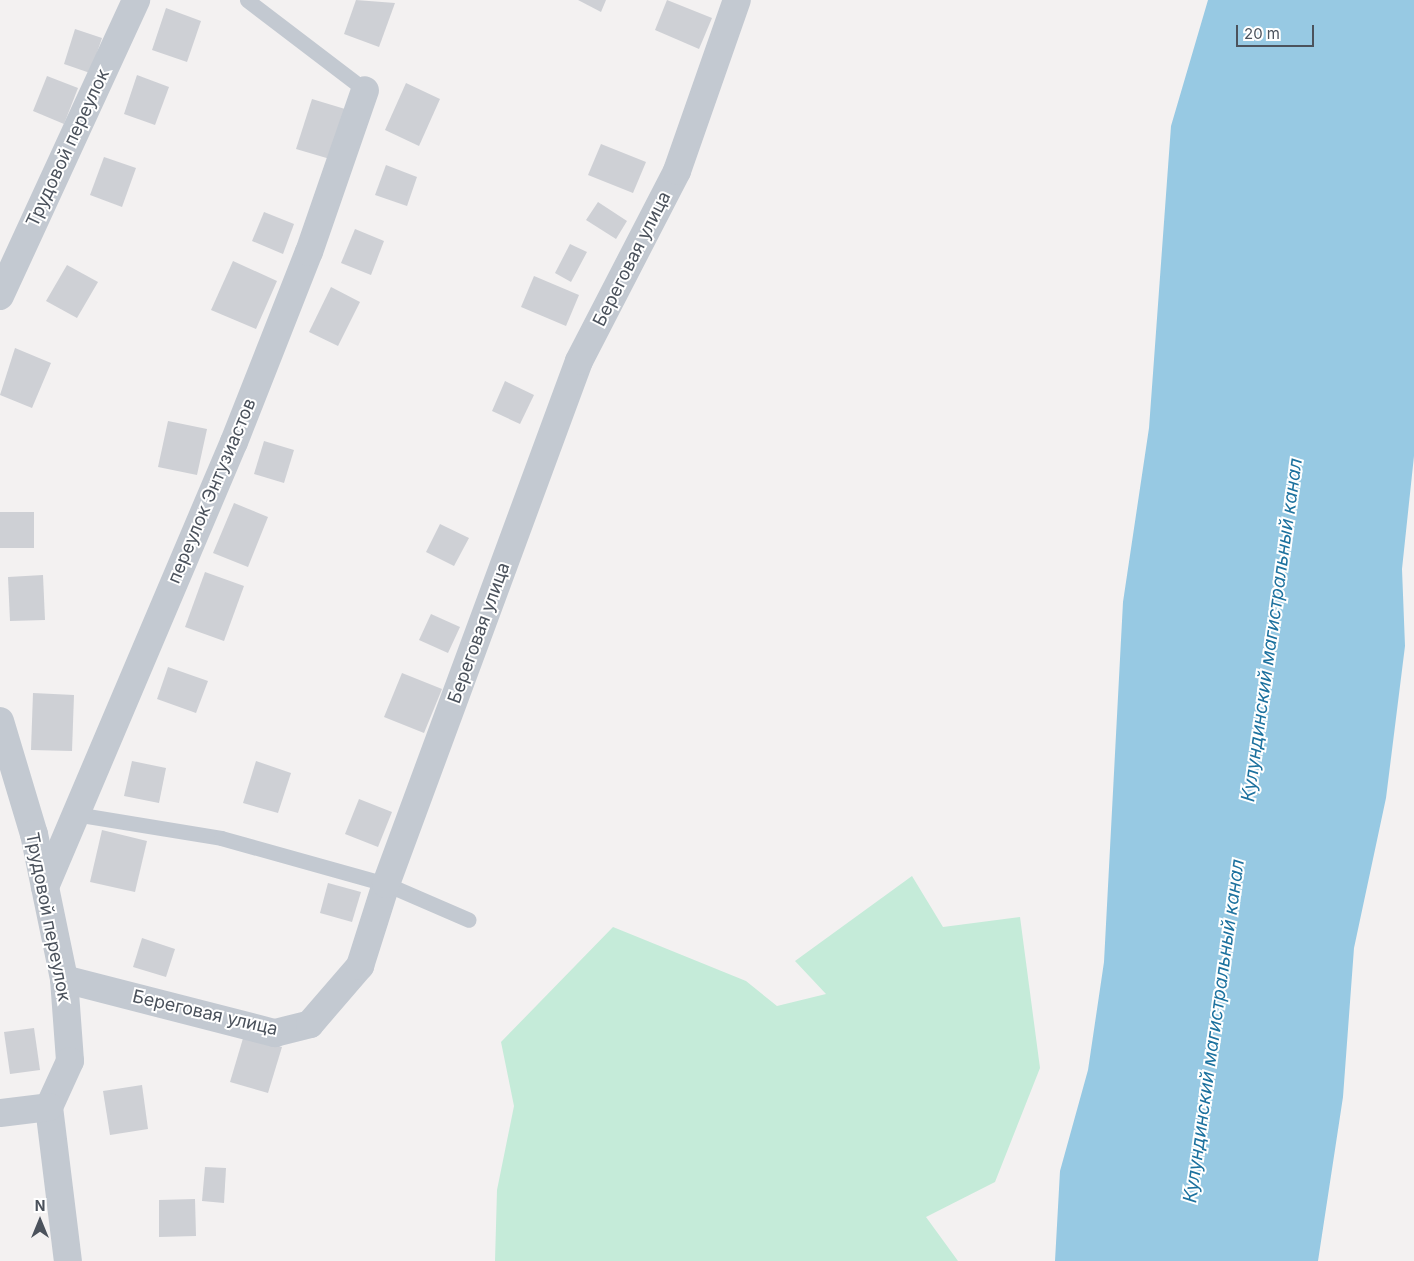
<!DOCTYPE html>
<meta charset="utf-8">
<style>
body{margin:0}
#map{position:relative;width:1414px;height:1261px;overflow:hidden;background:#f3f1f1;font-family:Inter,sans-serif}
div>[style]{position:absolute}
.green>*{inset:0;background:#c5ebd9}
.water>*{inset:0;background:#97c9e3}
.building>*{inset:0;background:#ced0d5}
.lane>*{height:15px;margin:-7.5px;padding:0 7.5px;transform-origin:7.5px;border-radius:7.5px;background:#c3c9d1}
.street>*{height:28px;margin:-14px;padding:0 14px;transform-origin:14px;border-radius:14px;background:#c3c9d1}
span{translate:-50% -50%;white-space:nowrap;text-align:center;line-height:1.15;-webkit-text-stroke:4px #fff;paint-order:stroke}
.street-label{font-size:18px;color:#4b525c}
.water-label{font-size:19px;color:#1c719e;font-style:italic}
.north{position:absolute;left:15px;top:1196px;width:50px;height:50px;-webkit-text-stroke:4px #fff;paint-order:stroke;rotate:0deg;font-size:14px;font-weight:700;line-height:20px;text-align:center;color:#4b525c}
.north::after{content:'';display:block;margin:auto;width:18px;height:22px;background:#4b525c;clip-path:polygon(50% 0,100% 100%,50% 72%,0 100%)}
.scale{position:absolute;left:1236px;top:25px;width:78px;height:22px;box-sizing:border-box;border:2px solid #4b525c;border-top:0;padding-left:6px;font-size:15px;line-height:18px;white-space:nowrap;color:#4b525c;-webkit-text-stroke:4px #fff;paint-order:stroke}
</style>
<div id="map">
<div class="green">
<div style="clip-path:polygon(912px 876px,943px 927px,1020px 917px,1040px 1068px,995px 1182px,926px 1217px,958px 1261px,495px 1261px,497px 1190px,514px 1106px,501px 1042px,613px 927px,746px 981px,777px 1006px,826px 994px,795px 961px)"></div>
</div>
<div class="water">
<div style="clip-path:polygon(1208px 0,1414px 0,1414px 456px,1402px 569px,1405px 646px,1386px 798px,1354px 948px,1343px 1097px,1318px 1261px,1055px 1261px,1060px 1171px,1088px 1070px,1104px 962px,1123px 602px,1149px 428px,1171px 126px)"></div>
</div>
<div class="building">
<div style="clip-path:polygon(356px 0,395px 3px,379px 47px,344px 34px)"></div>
<div style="clip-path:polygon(578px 0,606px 0,601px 12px)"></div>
<div style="clip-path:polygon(667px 0,712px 18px,699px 49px,655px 30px)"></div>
<div style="clip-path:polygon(166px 8px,201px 21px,187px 62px,152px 50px)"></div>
<div style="clip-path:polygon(75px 29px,102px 38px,90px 73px,64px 64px)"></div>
<div style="clip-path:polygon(137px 75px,169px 87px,155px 125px,124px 114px)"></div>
<div style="clip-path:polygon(47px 76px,78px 88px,64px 124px,33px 111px)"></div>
<div style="clip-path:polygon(406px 83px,440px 99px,419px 146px,385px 130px)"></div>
<div style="clip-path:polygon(312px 99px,345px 109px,330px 159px,296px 149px)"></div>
<div style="clip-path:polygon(601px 144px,646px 162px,633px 193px,588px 175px)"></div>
<div style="clip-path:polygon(104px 157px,136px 168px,122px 207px,90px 195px)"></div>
<div style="clip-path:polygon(386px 165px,417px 177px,407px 206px,375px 195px)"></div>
<div style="clip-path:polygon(598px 202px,627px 221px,616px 239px,586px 220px)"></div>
<div style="clip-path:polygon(264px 212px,294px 224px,283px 254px,252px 241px)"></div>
<div style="clip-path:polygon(355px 229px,384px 241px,371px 275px,341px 263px)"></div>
<div style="clip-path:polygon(570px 244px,587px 252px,571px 282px,555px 273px)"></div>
<div style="clip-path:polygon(233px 261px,277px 281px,256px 329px,211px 310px)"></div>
<div style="clip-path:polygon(67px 265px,98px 282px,77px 318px,46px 301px)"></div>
<div style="clip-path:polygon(534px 276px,579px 295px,566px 326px,521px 307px)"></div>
<div style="clip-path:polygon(331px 287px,360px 302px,338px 346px,309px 332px)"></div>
<div style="clip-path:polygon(15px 348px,51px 363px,32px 408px,0 395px)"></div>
<div style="clip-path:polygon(505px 381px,534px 395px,520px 424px,492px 411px)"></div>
<div style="clip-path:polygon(168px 421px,207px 429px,197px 475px,158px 467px)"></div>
<div style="clip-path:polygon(264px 441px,294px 450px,284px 483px,254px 474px)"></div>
<div style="clip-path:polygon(234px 503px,268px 517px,248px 567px,213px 553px)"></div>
<div style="clip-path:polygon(0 512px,34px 512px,34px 548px,0 548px)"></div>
<div style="clip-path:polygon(440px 524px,469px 538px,454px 566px,426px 552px)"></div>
<div style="clip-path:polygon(205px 572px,244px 586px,224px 641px,185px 627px)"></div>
<div style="clip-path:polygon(43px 575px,45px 620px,10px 621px,8px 577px)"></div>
<div style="clip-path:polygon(431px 614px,460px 627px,448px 653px,419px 640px)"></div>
<div style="clip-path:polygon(168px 667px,208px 681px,196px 713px,157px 699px)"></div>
<div style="clip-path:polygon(402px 673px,442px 689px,424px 733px,384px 717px)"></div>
<div style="clip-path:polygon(33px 693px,74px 695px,72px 751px,31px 750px)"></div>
<div style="clip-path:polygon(132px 761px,166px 768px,159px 803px,124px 796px)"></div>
<div style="clip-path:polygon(256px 761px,291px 773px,278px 813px,243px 803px)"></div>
<div style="clip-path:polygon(359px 799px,392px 812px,378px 847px,345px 834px)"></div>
<div style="clip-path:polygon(102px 830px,147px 841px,135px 892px,90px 882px)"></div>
<div style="clip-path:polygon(328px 883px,361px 892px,352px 922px,320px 913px)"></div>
<div style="clip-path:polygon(142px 938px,175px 949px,166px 977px,133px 967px)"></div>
<div style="clip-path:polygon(34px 1028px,40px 1070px,10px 1074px,4px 1032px)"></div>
<div style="clip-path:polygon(244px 1035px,282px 1047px,268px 1093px,230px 1082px)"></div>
<div style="clip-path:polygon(142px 1085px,148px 1129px,110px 1135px,103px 1091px)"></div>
<div style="clip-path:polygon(205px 1167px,226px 1168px,224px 1203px,202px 1201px)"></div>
<div style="clip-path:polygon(195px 1199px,196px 1236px,159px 1237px,159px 1200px)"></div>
</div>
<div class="lane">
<div style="left:247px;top:0;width:148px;rotate:37.3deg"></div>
<div style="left:75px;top:814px;width:148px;rotate:9.3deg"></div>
<div style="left:221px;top:838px;width:171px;rotate:15.6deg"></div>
<div style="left:386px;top:884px;width:90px;rotate:23.4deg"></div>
</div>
<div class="street">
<div style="left:0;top:296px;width:326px;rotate:-65.3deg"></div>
<div style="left:0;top:721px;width:118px;rotate:73.3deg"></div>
<div style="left:34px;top:834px;width:148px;rotate:78.3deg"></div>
<div style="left:64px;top:979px;width:82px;rotate:85.8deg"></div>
<div style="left:70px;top:1061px;width:51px;rotate:114.5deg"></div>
<div style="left:49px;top:1107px;width:155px;rotate:83deg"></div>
<div style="left:45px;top:887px;width:483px;rotate:-67deg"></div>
<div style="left:234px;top:442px;width:204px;rotate:-68.5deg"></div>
<div style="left:309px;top:252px;width:171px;rotate:-70.9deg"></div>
<div style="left:64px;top:979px;width:218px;rotate:14.4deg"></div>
<div style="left:275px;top:1033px;width:36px;rotate:-14deg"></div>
<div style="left:310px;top:1024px;width:77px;rotate:-49.2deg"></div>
<div style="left:360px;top:966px;width:86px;rotate:-72.4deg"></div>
<div style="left:386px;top:884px;width:557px;rotate:-69.74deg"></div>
<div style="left:579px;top:361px;width:214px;rotate:-62.7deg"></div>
<div style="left:677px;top:171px;width:181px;rotate:-70.7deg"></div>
<div style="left:0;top:1113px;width:49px;rotate:-7deg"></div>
</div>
<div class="street-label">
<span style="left:68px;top:148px;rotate:-65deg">Трудовой переулок</span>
<span style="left:632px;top:259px;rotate:-63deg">Береговая улица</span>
<span style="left:212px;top:491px;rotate:-67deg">переулок Энтузиастов</span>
<span style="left:479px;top:633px;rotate:-70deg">Береговая улица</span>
<span style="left:48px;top:917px;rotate:79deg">Трудовой переулок</span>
<span style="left:205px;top:1013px;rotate:13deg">Береговая улица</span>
</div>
<div class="water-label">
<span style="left:1272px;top:630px;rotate:-82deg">Кулундинский магистральный канал</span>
<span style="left:1214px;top:1031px;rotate:-82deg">Кулундинский магистральный канал</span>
</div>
<div class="north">N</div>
<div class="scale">20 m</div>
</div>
